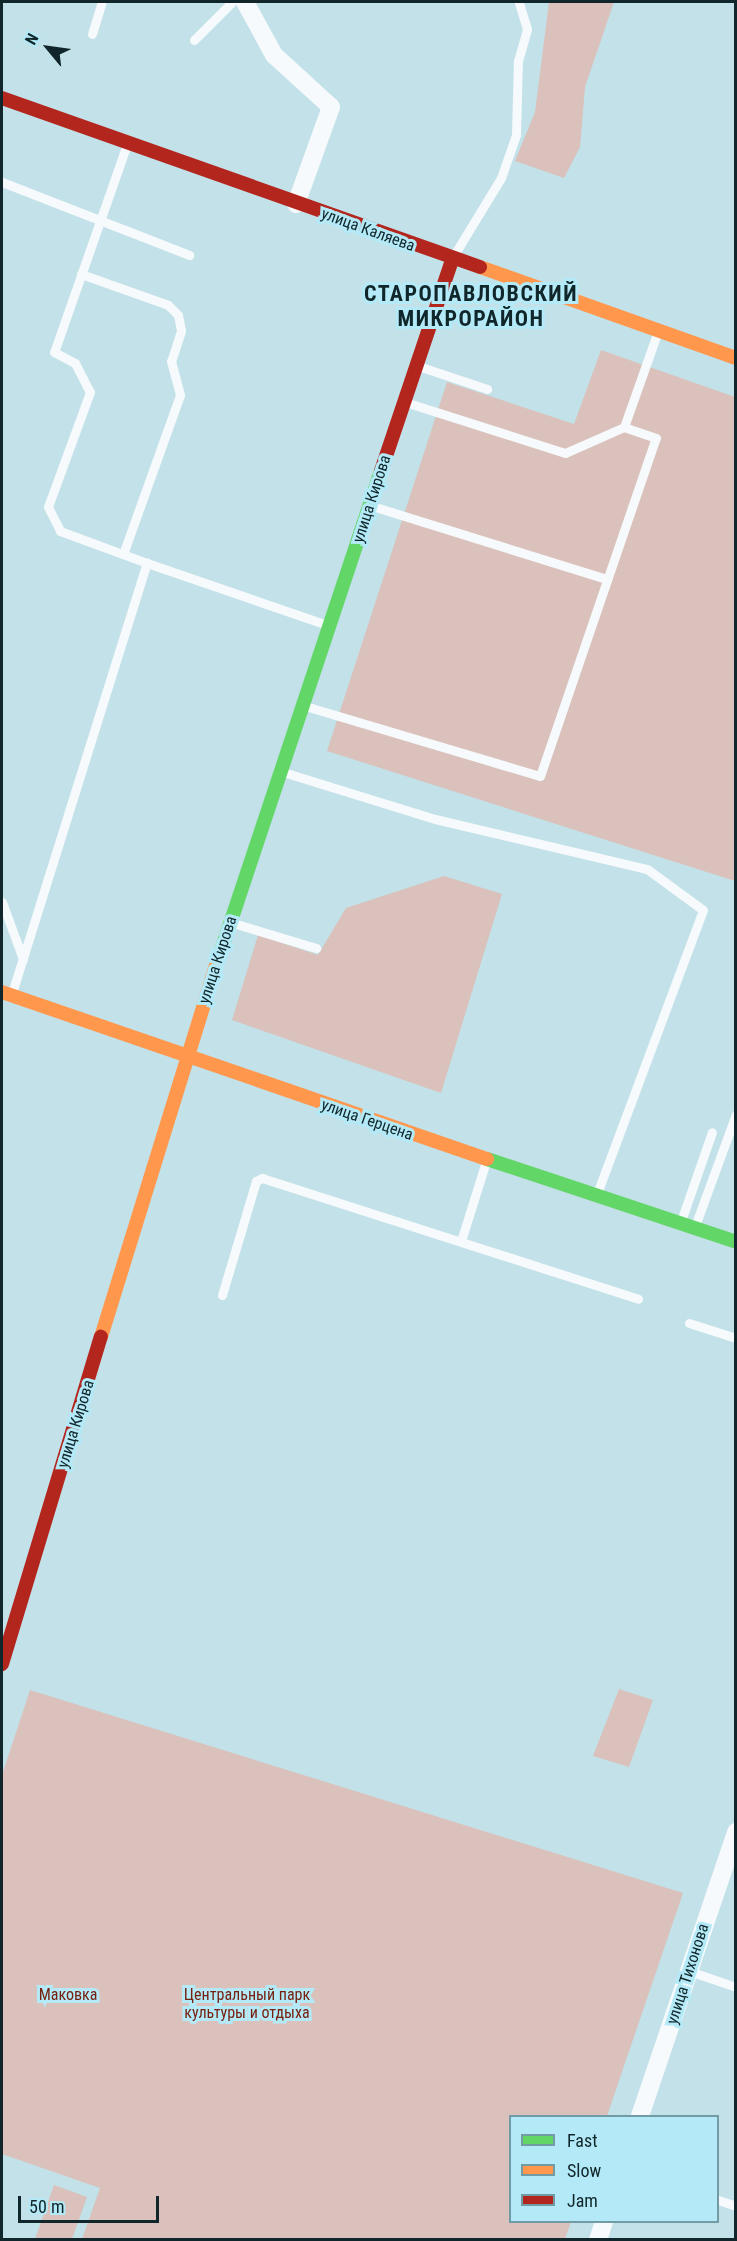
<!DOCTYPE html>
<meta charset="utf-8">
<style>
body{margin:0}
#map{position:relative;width:737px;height:2241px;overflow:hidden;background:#c3e1e8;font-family:"Roboto Condensed",sans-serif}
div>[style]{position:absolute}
.green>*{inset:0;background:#dac1bb}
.lane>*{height:9px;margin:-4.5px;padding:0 4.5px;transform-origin:4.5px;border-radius:4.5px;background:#f6fafc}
.street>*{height:18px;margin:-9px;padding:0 9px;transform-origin:9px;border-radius:9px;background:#f6fafc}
.fast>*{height:14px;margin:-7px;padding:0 7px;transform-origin:7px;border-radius:7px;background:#63d668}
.slow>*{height:14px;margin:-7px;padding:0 7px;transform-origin:7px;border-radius:7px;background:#ff974d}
.jam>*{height:14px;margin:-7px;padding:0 7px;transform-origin:7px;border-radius:7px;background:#b3261e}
span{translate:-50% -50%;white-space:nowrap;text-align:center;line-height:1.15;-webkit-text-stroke:6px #b4eaf7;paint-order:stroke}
.street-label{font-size:16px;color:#10262a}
.park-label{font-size:16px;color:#76210f}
.district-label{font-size:22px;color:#10262a;font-weight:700;letter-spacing:1.5px}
.frame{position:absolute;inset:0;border:3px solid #10262a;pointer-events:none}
.legend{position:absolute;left:509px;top:2115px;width:210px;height:108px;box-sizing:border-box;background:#b4eaf7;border:2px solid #729ca5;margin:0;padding:8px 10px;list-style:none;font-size:18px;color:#10262a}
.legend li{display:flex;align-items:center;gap:12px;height:30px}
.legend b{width:30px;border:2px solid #729ca5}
.north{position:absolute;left:18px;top:18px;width:60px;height:60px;-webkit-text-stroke:4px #b4eaf7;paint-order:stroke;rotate:299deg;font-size:16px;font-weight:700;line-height:24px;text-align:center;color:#10262a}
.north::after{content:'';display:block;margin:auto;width:21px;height:27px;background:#10262a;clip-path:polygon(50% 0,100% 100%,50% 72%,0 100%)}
.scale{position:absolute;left:18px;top:2196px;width:141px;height:27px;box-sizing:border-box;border:3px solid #10262a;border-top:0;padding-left:8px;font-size:18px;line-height:21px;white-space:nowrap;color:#10262a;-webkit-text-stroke:4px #b4eaf7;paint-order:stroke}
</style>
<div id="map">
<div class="green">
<div style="clip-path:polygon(549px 2px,614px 2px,585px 87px,580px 147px,564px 178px,515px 161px,535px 112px)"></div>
<div style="clip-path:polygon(601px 350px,735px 397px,735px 881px,327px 751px,447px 382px,574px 424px)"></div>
<div style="clip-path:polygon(444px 876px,502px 894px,441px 1093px,232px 1020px,258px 935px,318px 955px,346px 908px)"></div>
<div style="clip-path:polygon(619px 1689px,653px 1700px,629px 1767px,593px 1756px)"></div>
<div style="clip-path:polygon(30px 1690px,683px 1893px,607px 2116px,510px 2116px,510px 2222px,571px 2222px,565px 2239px,82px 2239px,100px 2188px,2px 2154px,2px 1775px)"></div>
<div style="clip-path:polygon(54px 2185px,87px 2197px,72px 2239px,35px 2239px)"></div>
</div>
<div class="lane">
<div style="left:92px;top:34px;width:34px;rotate:-73deg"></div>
<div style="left:194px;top:40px;width:54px;rotate:-45deg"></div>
<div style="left:127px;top:144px;width:220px;rotate:109.3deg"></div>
<div style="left:54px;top:352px;width:24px;rotate:28deg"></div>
<div style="left:75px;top:363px;width:33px;rotate:63deg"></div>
<div style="left:90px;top:392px;width:122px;rotate:110.1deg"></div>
<div style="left:48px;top:507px;width:27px;rotate:63deg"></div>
<div style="left:60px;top:531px;width:93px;rotate:20.2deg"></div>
<div style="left:2px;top:182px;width:201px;rotate:21.3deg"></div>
<div style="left:454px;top:255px;width:90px;rotate:-58.6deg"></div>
<div style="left:501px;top:178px;width:46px;rotate:-70.8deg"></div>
<div style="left:516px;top:135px;width:74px;rotate:-88.5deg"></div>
<div style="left:518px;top:61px;width:33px;rotate:-74deg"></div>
<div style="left:527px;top:29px;width:28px;rotate:-107deg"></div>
<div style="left:81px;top:274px;width:92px;rotate:19.6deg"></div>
<div style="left:168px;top:305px;width:14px;rotate:45deg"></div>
<div style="left:178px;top:315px;width:16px;rotate:79deg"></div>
<div style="left:181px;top:331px;width:32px;rotate:108deg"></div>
<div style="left:171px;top:361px;width:35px;rotate:75deg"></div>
<div style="left:180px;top:395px;width:169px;rotate:109.7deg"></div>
<div style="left:418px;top:366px;width:73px;rotate:18.4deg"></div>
<div style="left:624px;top:427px;width:102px;rotate:-70.5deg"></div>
<div style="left:372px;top:506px;width:246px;rotate:17.3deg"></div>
<div style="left:305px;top:706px;width:245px;rotate:16.6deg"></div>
<div style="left:540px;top:776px;width:357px;rotate:-71.1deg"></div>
<div style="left:656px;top:438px;width:34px;rotate:-161deg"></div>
<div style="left:624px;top:427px;width:64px;rotate:156.2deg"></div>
<div style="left:565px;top:453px;width:168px;rotate:-162.3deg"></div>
<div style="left:283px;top:772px;width:159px;rotate:17.2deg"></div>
<div style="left:435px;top:819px;width:218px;rotate:13.3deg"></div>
<div style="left:647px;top:869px;width:69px;rotate:36.2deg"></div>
<div style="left:703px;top:910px;width:302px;rotate:110.5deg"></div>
<div style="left:2px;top:902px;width:61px;rotate:69.8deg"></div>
<div style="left:233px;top:923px;width:87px;rotate:16.8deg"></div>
<div style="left:12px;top:993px;width:451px;rotate:-72.6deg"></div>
<div style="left:147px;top:563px;width:190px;rotate:19deg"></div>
<div style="left:681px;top:1221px;width:94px;rotate:-70.8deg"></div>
<div style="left:695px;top:1226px;width:119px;rotate:-69.9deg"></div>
<div style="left:461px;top:1241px;width:84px;rotate:-72.6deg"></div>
<div style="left:222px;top:1295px;width:119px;rotate:-73.4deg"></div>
<div style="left:256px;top:1181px;width:7px;rotate:-27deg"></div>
<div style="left:262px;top:1178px;width:395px;rotate:17.8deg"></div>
<div style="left:689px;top:1323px;width:49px;rotate:17.7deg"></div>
<div style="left:689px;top:1971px;width:50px;rotate:18.8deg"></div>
<div style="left:718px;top:2200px;width:19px;rotate:18deg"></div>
</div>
<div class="street">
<div style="left:245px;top:2px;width:60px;rotate:61.3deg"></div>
<div style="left:274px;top:55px;width:77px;rotate:42.4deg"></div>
<div style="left:331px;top:107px;width:103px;rotate:109.8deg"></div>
<div style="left:640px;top:2116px;width:300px;rotate:-71.3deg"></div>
<div style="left:598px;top:2240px;width:19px;rotate:-72deg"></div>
</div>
<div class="fast">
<div style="left:217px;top:963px;width:519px;rotate:-71.57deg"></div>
<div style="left:487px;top:1159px;width:262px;rotate:18.4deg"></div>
</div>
<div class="slow">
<div style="left:480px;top:267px;width:272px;rotate:19.6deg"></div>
<div style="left:2px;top:992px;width:513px;rotate:19deg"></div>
<div style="left:101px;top:1337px;width:392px;rotate:-72.8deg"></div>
</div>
<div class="jam">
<div style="left:2px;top:98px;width:507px;rotate:19.47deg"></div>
<div style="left:381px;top:471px;width:223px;rotate:-71.4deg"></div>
<div style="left:2px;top:1664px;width:342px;rotate:-73.2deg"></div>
</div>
<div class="street-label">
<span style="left:368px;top:230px;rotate:20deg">улица Каляева</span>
<span style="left:372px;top:499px;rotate:-72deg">улица Кирова</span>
<span style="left:218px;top:960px;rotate:-72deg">улица Кирова</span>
<span style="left:367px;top:1120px;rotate:19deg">улица Герцена</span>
<span style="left:76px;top:1424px;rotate:-73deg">улица Кирова</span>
<span style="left:688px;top:1974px;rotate:-72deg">улица Тихонова</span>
</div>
<div class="park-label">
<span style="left:68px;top:1995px">Маковка</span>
<span style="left:247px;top:2004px">Центральный парк<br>культуры и отдыха</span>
</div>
<div class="district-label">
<span style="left:471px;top:306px">СТАРОПАВЛОВСКИЙ<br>МИКРОРАЙОН</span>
</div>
<div class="frame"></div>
<ul class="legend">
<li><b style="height:8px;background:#63d668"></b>Fast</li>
<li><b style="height:8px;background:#ff974d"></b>Slow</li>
<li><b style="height:8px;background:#b3261e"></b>Jam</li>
</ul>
<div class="north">N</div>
<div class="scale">50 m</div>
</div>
